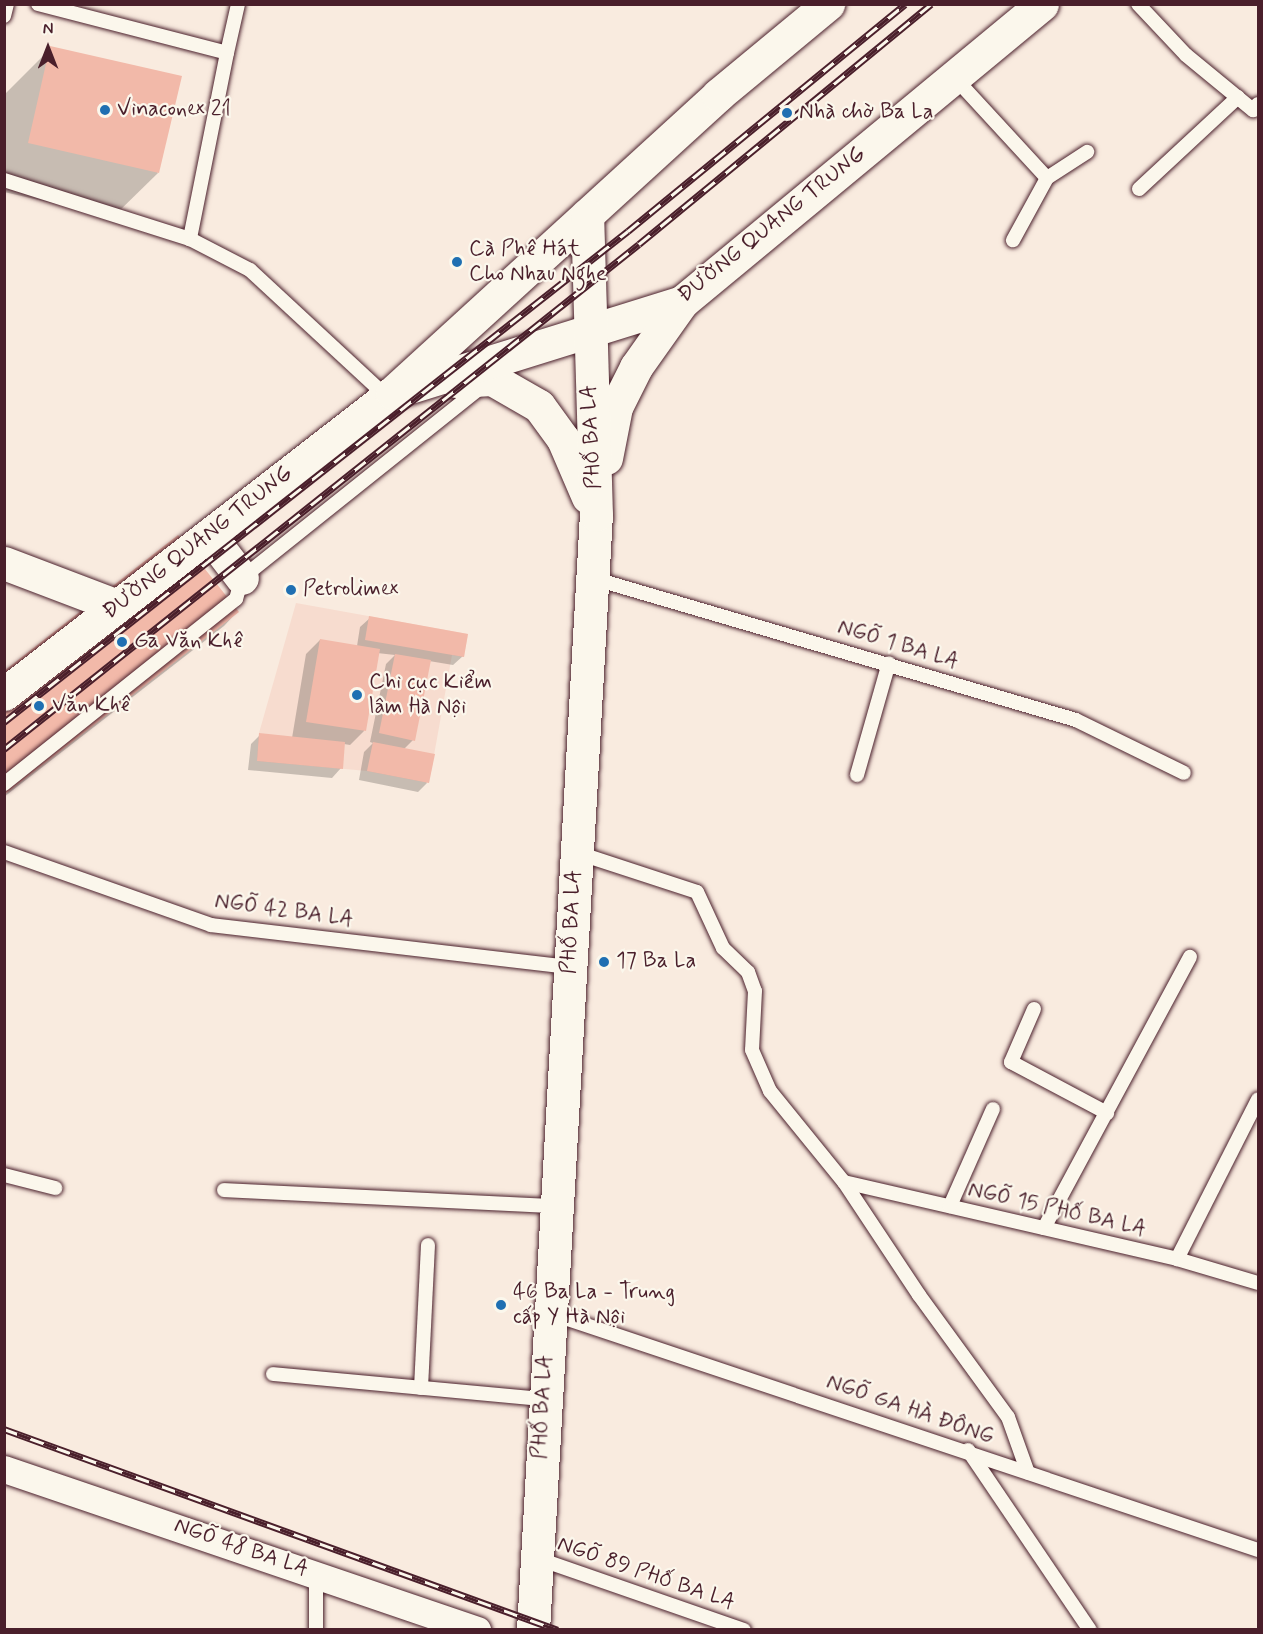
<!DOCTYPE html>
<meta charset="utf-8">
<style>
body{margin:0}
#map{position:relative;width:1263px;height:1634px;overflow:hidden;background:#f9ebdf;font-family:Mynerve,sans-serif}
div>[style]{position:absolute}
.built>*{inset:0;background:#f7dccf}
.shadow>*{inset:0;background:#0003}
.building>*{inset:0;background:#f2b9a9}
.roads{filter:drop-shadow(0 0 2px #4a1f2b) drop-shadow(0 0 2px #4a1f2b)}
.lane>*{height:14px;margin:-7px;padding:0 7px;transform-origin:7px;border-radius:7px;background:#fbf7ec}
.street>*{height:27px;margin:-13.5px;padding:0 13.5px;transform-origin:13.5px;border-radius:13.5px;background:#fbf7ec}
.secondary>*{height:33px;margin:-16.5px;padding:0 16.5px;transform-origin:16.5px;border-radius:16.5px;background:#fbf7ec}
.highway>*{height:33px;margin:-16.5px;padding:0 16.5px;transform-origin:16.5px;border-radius:16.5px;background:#fbf7ec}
.rail>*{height:7px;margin-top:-3.5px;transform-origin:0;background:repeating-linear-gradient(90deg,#fbf7ec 0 14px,#4a1f2b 0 28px);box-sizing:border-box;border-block:2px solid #4a1f2b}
.dots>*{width:16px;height:16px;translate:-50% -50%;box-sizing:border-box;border:3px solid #fbf7ec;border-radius:50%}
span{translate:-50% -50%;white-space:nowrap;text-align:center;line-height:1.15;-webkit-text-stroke:4.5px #fbf7ec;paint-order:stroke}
.poi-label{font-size:22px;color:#4a1f2b}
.left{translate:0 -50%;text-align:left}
.street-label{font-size:22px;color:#4a1f2b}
.frame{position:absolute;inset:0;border:6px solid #4a1f2b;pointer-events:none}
.north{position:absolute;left:18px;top:18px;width:60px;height:60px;-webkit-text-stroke:4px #fbf7ec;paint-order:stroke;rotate:0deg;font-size:16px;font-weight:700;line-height:24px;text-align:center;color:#4a1f2b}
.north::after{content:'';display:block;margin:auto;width:21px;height:27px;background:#4a1f2b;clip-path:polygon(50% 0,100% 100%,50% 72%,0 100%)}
</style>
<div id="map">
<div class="built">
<div style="clip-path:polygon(296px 603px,468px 634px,464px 657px,452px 655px,429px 783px,367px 771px,257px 761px,259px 733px)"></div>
</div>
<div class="shadow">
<div style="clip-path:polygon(51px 48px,158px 173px,113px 217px,4px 192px,6px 93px)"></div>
<div style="clip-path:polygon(237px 612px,224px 626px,4px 797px,4px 673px)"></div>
<div style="clip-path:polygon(370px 618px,463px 656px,453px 665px,429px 661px,413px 740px,404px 749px,427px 783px,418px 792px,359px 780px,364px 752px,373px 743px,370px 742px,386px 664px,395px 655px,377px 653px,364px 731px,350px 745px,344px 744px,341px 768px,332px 778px,248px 770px,251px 744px,260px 735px,292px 738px,306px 654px,320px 640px,357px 646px,360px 627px)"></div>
</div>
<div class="building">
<div style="clip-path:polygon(50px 46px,182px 76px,159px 173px,28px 143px)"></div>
<div style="clip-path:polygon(178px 535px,239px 612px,4px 795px,4px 671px)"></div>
<div style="clip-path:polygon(369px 616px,468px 634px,464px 657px,365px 640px)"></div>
<div style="clip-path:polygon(320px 639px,380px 649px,366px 731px,306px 722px)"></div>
<div style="clip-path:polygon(395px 654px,431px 660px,415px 741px,379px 733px)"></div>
<div style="clip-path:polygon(259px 733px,345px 742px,343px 769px,257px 761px)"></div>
<div style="clip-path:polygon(373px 742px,435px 754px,429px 783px,367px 771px)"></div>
</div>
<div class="roads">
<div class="lane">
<div style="left:38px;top:4px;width:195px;rotate:14.5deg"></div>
<div style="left:227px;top:53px;width:190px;rotate:101.3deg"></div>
<div style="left:1138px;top:4px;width:70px;rotate:46.7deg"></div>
<div style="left:1186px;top:55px;width:87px;rotate:39.4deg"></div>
<div style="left:1253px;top:110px;width:8px;rotate:-50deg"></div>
<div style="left:4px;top:16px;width:12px;rotate:-76deg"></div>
<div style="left:227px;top:53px;width:50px;rotate:-77.3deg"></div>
<div style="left:954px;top:77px;width:137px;rotate:47.4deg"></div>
<div style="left:1047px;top:178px;width:71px;rotate:118.7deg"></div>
<div style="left:1047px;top:178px;width:48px;rotate:-33deg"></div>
<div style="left:4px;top:180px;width:195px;rotate:17.6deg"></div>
<div style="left:190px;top:239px;width:68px;rotate:27.3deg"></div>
<div style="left:250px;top:270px;width:187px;rotate:42.8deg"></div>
<div style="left:1139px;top:189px;width:135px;rotate:-42.9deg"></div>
<div style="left:592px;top:578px;width:504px;rotate:16.35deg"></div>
<div style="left:1076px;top:720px;width:120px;rotate:26.1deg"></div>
<div style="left:857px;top:775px;width:116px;rotate:-74.1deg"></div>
<div style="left:4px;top:784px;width:297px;rotate:-38.6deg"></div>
<div style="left:236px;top:599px;width:22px;rotate:-74deg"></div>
<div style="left:242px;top:578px;width:306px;rotate:-38.6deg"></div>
<div style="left:4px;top:852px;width:219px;rotate:19.4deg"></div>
<div style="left:211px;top:925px;width:360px;rotate:6.7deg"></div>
<div style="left:578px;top:853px;width:125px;rotate:18.1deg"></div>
<div style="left:697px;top:892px;width:62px;rotate:65.1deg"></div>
<div style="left:723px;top:948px;width:35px;rotate:44deg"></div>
<div style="left:748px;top:972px;width:20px;rotate:70deg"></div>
<div style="left:755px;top:991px;width:59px;rotate:92.9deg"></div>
<div style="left:752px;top:1050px;width:45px;rotate:66.3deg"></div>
<div style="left:770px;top:1091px;width:117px;rotate:50.9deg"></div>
<div style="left:844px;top:1182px;width:136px;rotate:56.4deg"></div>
<div style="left:919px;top:1295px;width:151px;rotate:53.9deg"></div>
<div style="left:1008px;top:1417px;width:59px;rotate:70.3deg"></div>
<div style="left:1034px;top:1009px;width:58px;rotate:113.5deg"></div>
<div style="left:1011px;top:1062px;width:109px;rotate:28deg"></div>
<div style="left:4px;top:1175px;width:53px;rotate:14.3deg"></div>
<div style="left:844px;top:1182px;width:342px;rotate:13deg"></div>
<div style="left:1177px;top:1259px;width:84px;rotate:16.5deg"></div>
<div style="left:224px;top:1190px;width:330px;rotate:2.8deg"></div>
<div style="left:950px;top:1206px;width:106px;rotate:-66.1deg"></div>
<div style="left:1044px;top:1228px;width:308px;rotate:-61.7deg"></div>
<div style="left:1177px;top:1259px;width:179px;rotate:-63.1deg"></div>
<div style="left:550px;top:1313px;width:747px;rotate:18.51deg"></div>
<div style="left:273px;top:1374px;width:271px;rotate:5.3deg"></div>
<div style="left:421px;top:1388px;width:143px;rotate:-87.2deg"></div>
<div style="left:968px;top:1450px;width:217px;rotate:55.9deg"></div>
<div style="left:536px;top:1558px;width:220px;rotate:19.1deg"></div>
<div style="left:316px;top:1630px;width:57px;rotate:-90deg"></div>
</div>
<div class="street">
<div style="left:4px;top:1469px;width:500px;rotate:18.8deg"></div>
</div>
<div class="secondary">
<div style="left:4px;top:563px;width:121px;rotate:20.8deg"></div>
</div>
<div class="highway">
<div style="left:456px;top:381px;width:36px;rotate:-3deg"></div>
<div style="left:492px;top:379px;width:54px;rotate:29.9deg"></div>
<div style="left:539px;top:406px;width:41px;rotate:54deg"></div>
<div style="left:563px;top:439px;width:63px;rotate:66.7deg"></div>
<div style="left:403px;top:389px;width:292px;rotate:-17.3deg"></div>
<div style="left:682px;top:302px;width:467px;rotate:-39.6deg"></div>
<div style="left:606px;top:458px;width:52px;rotate:-78.9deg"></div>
<div style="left:616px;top:407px;width:45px;rotate:-63.4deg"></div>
<div style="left:636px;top:367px;width:80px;rotate:-54.7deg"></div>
<div style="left:209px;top:535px;width:54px;rotate:52.5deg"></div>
<div style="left:4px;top:694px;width:491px;rotate:-37.8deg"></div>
<div style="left:392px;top:393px;width:442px;rotate:-42.4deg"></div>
<div style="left:718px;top:95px;width:143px;rotate:-39.6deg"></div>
<div style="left:533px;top:1630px;width:1117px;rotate:-86.77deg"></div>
<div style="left:596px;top:515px;width:300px;rotate:-91.7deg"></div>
</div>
</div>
<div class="rail">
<div style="left:4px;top:722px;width:794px;rotate:-38.2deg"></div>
<div style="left:628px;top:231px;width:358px;rotate:-39.3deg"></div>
<div style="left:4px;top:749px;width:811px;rotate:-38.49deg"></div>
<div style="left:639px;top:244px;width:378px;rotate:-39.4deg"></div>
<div style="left:4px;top:1429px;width:589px;rotate:19.94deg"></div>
</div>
<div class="dots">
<div style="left:105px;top:110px;background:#1f6fb2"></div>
<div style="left:787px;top:113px;background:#1f6fb2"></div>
<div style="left:457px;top:262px;background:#1f6fb2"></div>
<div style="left:291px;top:590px;background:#1f6fb2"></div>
<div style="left:122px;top:642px;background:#1f6fb2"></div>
<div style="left:357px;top:695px;background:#1f6fb2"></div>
<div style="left:39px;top:706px;background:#1f6fb2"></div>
<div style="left:604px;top:962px;background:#1f6fb2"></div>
<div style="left:501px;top:1305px;background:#1f6fb2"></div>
</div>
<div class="poi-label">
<span class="left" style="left:117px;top:110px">Vinaconex 21</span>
<span class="left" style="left:799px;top:113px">Nhà chờ Ba La</span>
<span class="left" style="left:469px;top:262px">Cà Phê Hát<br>Cho Nhau Nghe</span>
<span class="left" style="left:303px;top:590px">Petrolimex</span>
<span class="left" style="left:134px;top:642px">Ga Văn Khê</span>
<span class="left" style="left:369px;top:695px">Chi cục Kiểm<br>lâm Hà Nội</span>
<span class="left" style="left:52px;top:706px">Văn Khê</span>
<span class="left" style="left:616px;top:962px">17 Ba La</span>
<span class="left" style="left:513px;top:1305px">46 Ba La - Trung<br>cấp Y Hà Nội</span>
</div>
<div class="street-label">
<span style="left:772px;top:225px;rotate:-39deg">ĐƯỜNG QUANG TRUNG</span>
<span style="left:592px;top:437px;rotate:-93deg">PHỐ BA LA</span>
<span style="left:198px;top:543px;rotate:-38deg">ĐƯỜNG QUANG TRUNG</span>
<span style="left:898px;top:645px;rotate:17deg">NGÕ 1 BA LA</span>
<span style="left:284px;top:911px;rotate:8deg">NGÕ 42 BA LA</span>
<span style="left:572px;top:922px;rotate:-87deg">PHỐ BA LA</span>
<span style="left:1057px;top:1210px;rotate:13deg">NGÕ 15 PHỐ BA LA</span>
<span style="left:543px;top:1407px;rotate:-87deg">PHỐ BA LA</span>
<span style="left:910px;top:1410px;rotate:19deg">NGÕ GA HÀ ĐÔNG</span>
<span style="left:241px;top:1548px;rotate:19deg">NGÕ 48 BA LA</span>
<span style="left:646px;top:1574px;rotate:19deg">NGÕ 89 PHỐ BA LA</span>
</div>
<div class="frame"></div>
<div class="north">N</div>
</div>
